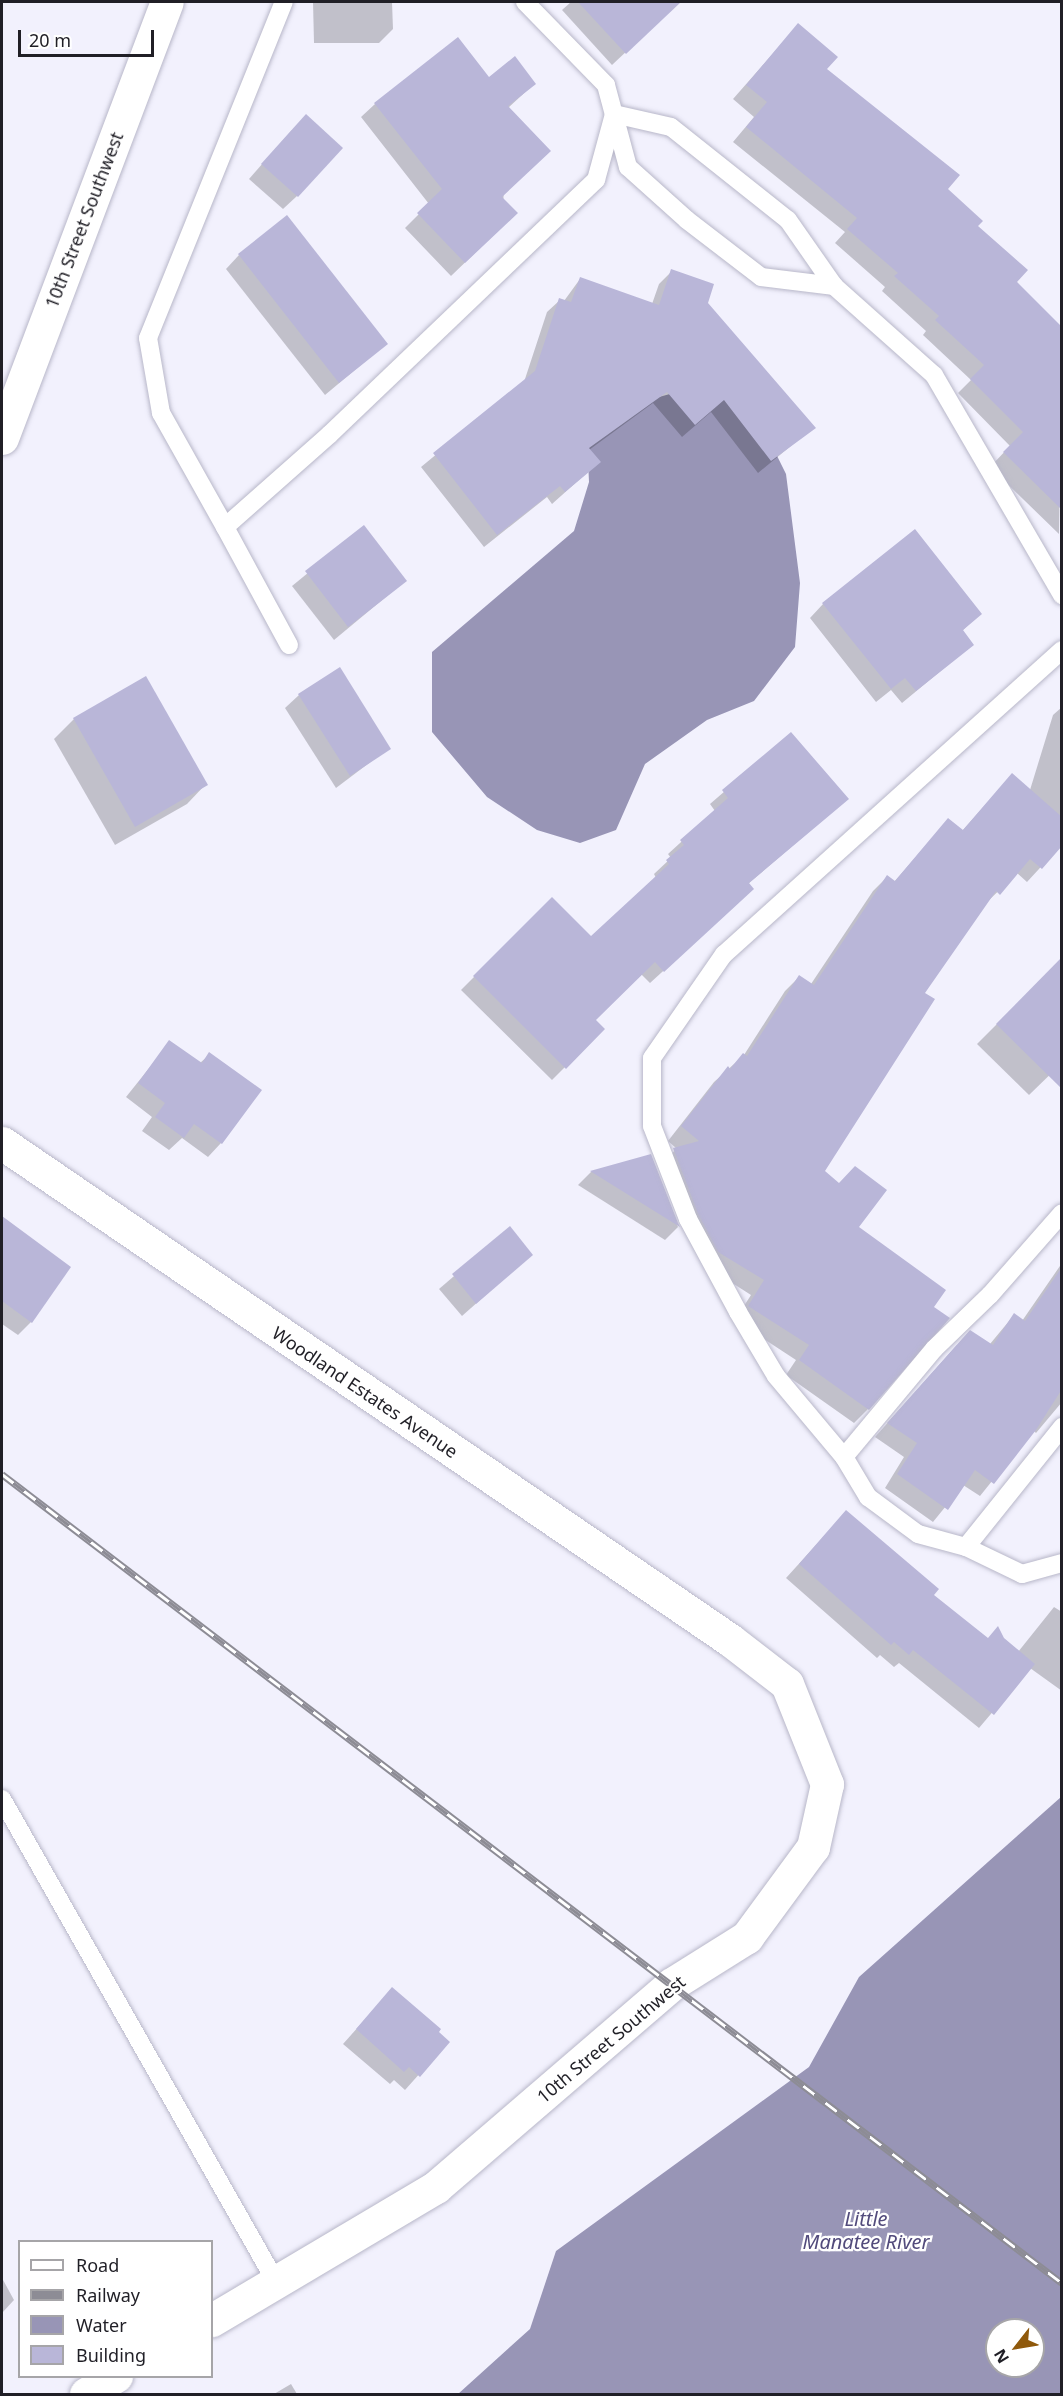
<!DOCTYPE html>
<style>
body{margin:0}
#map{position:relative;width:1063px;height:2396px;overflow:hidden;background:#f2f1fd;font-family:"Noto Sans",sans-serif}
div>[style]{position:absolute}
.water>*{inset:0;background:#9895b6}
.shadow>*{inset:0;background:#0003}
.building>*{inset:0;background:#b9b6d8}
.roads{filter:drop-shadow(0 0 2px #b8b7c9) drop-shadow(0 0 2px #b8b7c9)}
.service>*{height:18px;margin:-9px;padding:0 9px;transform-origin:9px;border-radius:9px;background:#fff}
.minor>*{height:33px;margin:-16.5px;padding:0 16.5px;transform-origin:16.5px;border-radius:16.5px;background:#fff}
.rail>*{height:7px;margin-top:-3.5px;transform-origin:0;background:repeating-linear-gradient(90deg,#fff 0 14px,#8d8c95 0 28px);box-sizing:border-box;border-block:2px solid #8d8c95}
span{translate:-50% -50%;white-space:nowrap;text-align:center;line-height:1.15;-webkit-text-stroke:4.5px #fff;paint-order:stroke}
.street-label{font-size:18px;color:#201f26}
.water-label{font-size:20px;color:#524b7c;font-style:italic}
.frame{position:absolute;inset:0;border:3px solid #201f26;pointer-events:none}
.legend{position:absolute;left:18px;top:2240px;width:195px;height:138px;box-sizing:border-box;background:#fff;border:2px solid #a6a5a8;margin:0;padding:8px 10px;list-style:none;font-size:18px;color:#201f26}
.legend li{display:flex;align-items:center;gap:12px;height:30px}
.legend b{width:30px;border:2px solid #a6a5a8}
.north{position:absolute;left:985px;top:2318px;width:60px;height:60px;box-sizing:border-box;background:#fff;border:2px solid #a6a5a8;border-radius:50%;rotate:239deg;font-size:16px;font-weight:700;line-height:24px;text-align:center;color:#201f26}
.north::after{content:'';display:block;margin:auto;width:21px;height:27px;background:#8f590c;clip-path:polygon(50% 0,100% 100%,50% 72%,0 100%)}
.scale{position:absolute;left:18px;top:30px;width:136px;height:27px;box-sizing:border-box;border:3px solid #201f26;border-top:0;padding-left:8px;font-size:18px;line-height:21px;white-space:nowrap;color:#201f26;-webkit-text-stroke:4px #fff;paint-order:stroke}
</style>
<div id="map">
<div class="water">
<div style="clip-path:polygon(723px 379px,743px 387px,786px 474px,800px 583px,795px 647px,754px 701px,707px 720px,645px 764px,616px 830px,580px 843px,537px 830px,487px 797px,432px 732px,432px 652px,574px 531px,589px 482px,587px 439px,606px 412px)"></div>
<div style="clip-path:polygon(evenodd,1061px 1797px,1061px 2394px,458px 2394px,530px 2329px,556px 2251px,809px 2067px,859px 1977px,1061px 1797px,997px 2330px,1033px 2330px,1033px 2366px,997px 2366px,997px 2330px)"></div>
</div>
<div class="shadow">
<div style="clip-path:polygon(313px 2px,392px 2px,393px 29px,379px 43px,314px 43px)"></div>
<div style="clip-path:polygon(571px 2px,679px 2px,612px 65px,562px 10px)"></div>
<div style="clip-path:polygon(798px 25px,825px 69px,945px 190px,1062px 340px,1059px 534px,990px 467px,1010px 446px,958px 393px,971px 380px,923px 335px,926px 331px,882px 291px,885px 287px,835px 243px,845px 232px,733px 142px,754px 117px,733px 99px)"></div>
<div style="clip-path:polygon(488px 79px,534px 84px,508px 108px,502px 227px,451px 276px,405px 228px,429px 204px,361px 117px,375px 104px)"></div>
<div style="clip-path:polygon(292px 130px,297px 196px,283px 209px,249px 179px)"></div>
<div style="clip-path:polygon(239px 255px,386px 344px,325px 395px,226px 269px)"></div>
<div style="clip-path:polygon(672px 271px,706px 304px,814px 427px,758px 473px,711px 412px,682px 437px,653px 403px,589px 450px,599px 462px,552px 504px,547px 497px,484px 547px,421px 467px,524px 382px,547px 312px,560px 300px,564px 301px,580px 279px,652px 304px,659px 284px)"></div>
<div style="clip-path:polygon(364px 527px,405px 581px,334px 640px,292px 586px)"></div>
<div style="clip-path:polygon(823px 604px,980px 614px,962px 631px,972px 645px,902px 703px,891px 690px,876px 702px,810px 618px)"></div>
<div style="clip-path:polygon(145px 678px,206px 784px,187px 804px,115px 845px,54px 739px,74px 719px)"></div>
<div style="clip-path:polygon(299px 695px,389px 748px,336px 788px,285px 708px)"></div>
<div style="clip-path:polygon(1062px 707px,1062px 844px,1027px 882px,1017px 873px,983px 906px,923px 994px,823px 1172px,857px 1227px,868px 1409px,854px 1423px,786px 1375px,796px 1360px,735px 1320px,751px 1295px,704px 1265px,659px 1164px,677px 1149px,668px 1141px,714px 1082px,744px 1055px,785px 991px,799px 977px,811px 984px,873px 891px,887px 877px,894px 882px,948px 820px,962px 831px,1012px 775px,1030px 790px,1053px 715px)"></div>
<div style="clip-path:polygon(791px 734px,847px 799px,748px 884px,739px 902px,650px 983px,641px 974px,594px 1020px,603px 1029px,552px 1080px,461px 990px,552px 899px,591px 938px,656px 878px,654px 874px,671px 858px,668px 854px,715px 811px,710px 804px)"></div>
<div style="clip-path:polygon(1062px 959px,1062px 1063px,1029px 1095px,977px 1044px)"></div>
<div style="clip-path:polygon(170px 1042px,200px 1063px,210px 1054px,221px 1143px,208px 1157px,182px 1138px,169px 1150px,142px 1131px,152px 1117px,126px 1097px)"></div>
<div style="clip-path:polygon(650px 1156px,678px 1227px,665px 1240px,578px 1185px,591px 1172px)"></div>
<div style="clip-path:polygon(12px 1225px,31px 1322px,18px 1335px,2px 1324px,2px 1236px)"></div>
<div style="clip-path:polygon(510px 1228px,531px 1255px,462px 1316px,439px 1289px)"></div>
<div style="clip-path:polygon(1062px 1263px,1062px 1402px,1036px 1433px,1033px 1430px,980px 1496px,963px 1485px,933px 1522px,885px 1488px,904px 1457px,875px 1437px,957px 1345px,990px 1344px,1014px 1315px,1022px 1321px)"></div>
<div style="clip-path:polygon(846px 1512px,932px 1595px,987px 1639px,1003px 1639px,1018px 1652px,1054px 1607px,1062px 1612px,1062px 1691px,1030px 1668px,979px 1728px,899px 1663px,894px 1667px,880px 1655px,877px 1658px,786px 1578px)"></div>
<div style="clip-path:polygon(392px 1989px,448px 2042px,405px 2090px,394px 2080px,390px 2084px,343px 2044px)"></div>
<div style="clip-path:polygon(2px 2278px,14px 2300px,2px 2313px)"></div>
<div style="clip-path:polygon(291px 2384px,297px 2394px,274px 2394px)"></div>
</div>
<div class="building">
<div style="clip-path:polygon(578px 2px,681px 2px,626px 54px)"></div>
<div style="clip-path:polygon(798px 23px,838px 57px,827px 69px,960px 175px,948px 189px,983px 221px,978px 226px,1028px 270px,1017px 282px,1062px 327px,1062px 510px,1003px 452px,1023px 432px,970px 379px,984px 365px,935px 320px,939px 316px,894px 276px,898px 273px,847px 229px,857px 218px,746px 127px,767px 102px,746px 85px)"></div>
<div style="clip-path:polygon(458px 37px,489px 77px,515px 56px,536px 84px,508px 106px,551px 151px,502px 197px,518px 213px,465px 263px,417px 213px,442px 189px,374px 103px)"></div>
<div style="clip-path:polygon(306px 114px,343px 148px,298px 197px,261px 164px)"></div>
<div style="clip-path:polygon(287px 215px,388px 344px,339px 383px,238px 254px)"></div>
<div style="clip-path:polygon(671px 269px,714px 284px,708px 303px,816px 428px,771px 461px,724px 400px,695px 425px,667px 392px,589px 448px,601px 462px,565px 492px,560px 486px,497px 535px,433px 453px,535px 371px,559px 298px,571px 302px,580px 277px,659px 305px)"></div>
<div style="clip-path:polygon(364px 525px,407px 581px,348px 627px,305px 571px)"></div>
<div style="clip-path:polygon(915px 529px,982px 614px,963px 630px,974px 645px,916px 691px,905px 678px,891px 689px,822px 603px)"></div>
<div style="clip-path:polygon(340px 667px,391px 749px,350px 776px,298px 694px)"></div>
<div style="clip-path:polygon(146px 676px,208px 785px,135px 827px,73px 718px)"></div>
<div style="clip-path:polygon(791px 732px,849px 799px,749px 883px,754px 889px,664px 972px,655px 962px,596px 1020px,605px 1029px,566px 1069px,473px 976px,552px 897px,591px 936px,669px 864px,666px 860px,684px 845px,680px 840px,728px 798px,722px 790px)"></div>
<div style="clip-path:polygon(1012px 773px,1062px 817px,1062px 846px,1042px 869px,1030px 859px,1000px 895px,996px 891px,925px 993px,935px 999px,825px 1171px,839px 1183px,855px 1166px,887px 1190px,859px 1227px,946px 1290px,934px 1307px,950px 1318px,869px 1410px,799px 1360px,809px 1345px,748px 1306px,764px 1280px,718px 1252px,698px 1214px,673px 1148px,699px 1141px,681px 1126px,728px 1066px,730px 1069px,743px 1053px,747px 1056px,799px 975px,814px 985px,887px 875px,895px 881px,948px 818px,963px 830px)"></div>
<div style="clip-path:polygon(1062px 957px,1062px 1089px,996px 1024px)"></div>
<div style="clip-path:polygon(169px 1040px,202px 1063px,209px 1052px,262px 1090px,222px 1144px,194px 1124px,184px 1138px,155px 1117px,165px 1103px,138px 1083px)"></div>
<div style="clip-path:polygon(651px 1154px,678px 1223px,680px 1227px,590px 1171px)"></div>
<div style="clip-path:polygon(2px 1216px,71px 1267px,32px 1323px,2px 1301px)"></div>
<div style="clip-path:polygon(510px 1226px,533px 1255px,476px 1304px,452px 1274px)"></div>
<div style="clip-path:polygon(1062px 1267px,1062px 1389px,1036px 1430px,994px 1484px,975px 1470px,948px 1510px,897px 1474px,917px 1443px,887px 1423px,970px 1330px,993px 1345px,1014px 1313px,1025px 1321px)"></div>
<div style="clip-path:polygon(846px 1510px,939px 1589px,934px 1595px,988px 1638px,998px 1626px,1004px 1638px,1035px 1664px,994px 1715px,913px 1650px,909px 1655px,894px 1642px,891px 1645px,799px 1564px)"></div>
<div style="clip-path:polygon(392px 1987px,441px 2029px,439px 2032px,450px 2042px,420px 2077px,409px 2067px,404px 2072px,356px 2029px)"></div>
</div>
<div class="roads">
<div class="service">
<div style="left:525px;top:2px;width:116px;rotate:45.7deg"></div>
<div style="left:606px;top:85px;width:85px;rotate:75deg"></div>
<div style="left:628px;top:167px;width:79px;rotate:41.9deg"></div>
<div style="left:687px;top:220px;width:93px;rotate:37.6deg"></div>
<div style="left:761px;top:277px;width:74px;rotate:7deg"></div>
<div style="left:834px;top:286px;width:134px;rotate:41.7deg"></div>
<div style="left:934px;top:375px;width:255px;rotate:59.8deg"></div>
<div style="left:225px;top:527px;width:131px;rotate:-119.3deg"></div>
<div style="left:161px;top:413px;width:76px;rotate:-99.8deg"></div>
<div style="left:148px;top:338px;width:362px;rotate:-68deg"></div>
<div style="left:289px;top:645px;width:134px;rotate:-118.5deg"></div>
<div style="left:225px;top:527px;width:140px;rotate:-41.5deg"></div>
<div style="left:330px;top:434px;width:368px;rotate:-43.7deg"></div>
<div style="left:596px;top:180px;width:68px;rotate:-74.7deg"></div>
<div style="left:614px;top:114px;width:58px;rotate:12.8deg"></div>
<div style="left:671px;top:127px;width:149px;rotate:38.5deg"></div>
<div style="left:788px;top:220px;width:80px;rotate:55.1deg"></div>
<div style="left:1062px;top:650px;width:455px;rotate:138deg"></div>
<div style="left:724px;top:954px;width:126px;rotate:124.7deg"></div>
<div style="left:652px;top:1058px;width:68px;rotate:90deg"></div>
<div style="left:652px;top:1126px;width:100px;rotate:68.8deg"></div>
<div style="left:688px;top:1219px;width:106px;rotate:61.7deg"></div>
<div style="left:738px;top:1312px;width:74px;rotate:59.3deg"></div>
<div style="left:776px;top:1376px;width:106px;rotate:50deg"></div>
<div style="left:844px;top:1457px;width:47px;rotate:59deg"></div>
<div style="left:868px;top:1497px;width:62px;rotate:36.5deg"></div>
<div style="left:918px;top:1534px;width:50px;rotate:15.2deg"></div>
<div style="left:966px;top:1547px;width:62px;rotate:25.7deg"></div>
<div style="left:1022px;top:1574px;width:41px;rotate:-15.4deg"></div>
<div style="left:844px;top:1457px;width:141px;rotate:-50.2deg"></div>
<div style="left:934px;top:1349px;width:78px;rotate:-44deg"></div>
<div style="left:990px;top:1295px;width:109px;rotate:-48.7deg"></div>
<div style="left:966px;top:1547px;width:154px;rotate:-51.3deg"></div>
<div style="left:2px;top:1799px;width:555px;rotate:60.43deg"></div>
</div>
<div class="minor">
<div style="left:2px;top:438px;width:466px;rotate:-69.3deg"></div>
<div style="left:2px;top:1143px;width:881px;rotate:34.32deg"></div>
<div style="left:730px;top:1640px;width:72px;rotate:37.7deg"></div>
<div style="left:787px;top:1684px;width:108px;rotate:68.2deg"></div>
<div style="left:827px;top:1784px;width:65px;rotate:102.5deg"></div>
<div style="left:813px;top:1847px;width:112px;rotate:126.3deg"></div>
<div style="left:747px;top:1937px;width:89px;rotate:147.9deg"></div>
<div style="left:672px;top:1984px;width:311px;rotate:139.3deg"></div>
<div style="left:436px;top:2187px;width:261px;rotate:149.3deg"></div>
<div style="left:86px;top:2394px;width:35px;rotate:-31deg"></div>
</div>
</div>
<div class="rail">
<div style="left:2px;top:1474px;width:1333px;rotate:37.35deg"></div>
</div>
<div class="street-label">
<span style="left:84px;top:220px;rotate:-69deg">10th Street Southwest</span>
<span style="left:365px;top:1392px;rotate:34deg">Woodland Estates Avenue</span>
<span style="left:611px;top:2039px;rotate:-40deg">10th Street Southwest</span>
</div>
<div class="water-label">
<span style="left:866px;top:2230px">Little<br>Manatee River</span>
</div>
<div class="frame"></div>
<ul class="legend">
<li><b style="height:8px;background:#fff"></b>Road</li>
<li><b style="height:8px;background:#8d8c95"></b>Railway</li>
<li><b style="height:16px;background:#9895b6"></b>Water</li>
<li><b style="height:16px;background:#b9b6d8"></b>Building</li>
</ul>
<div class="north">N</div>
<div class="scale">20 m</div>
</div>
